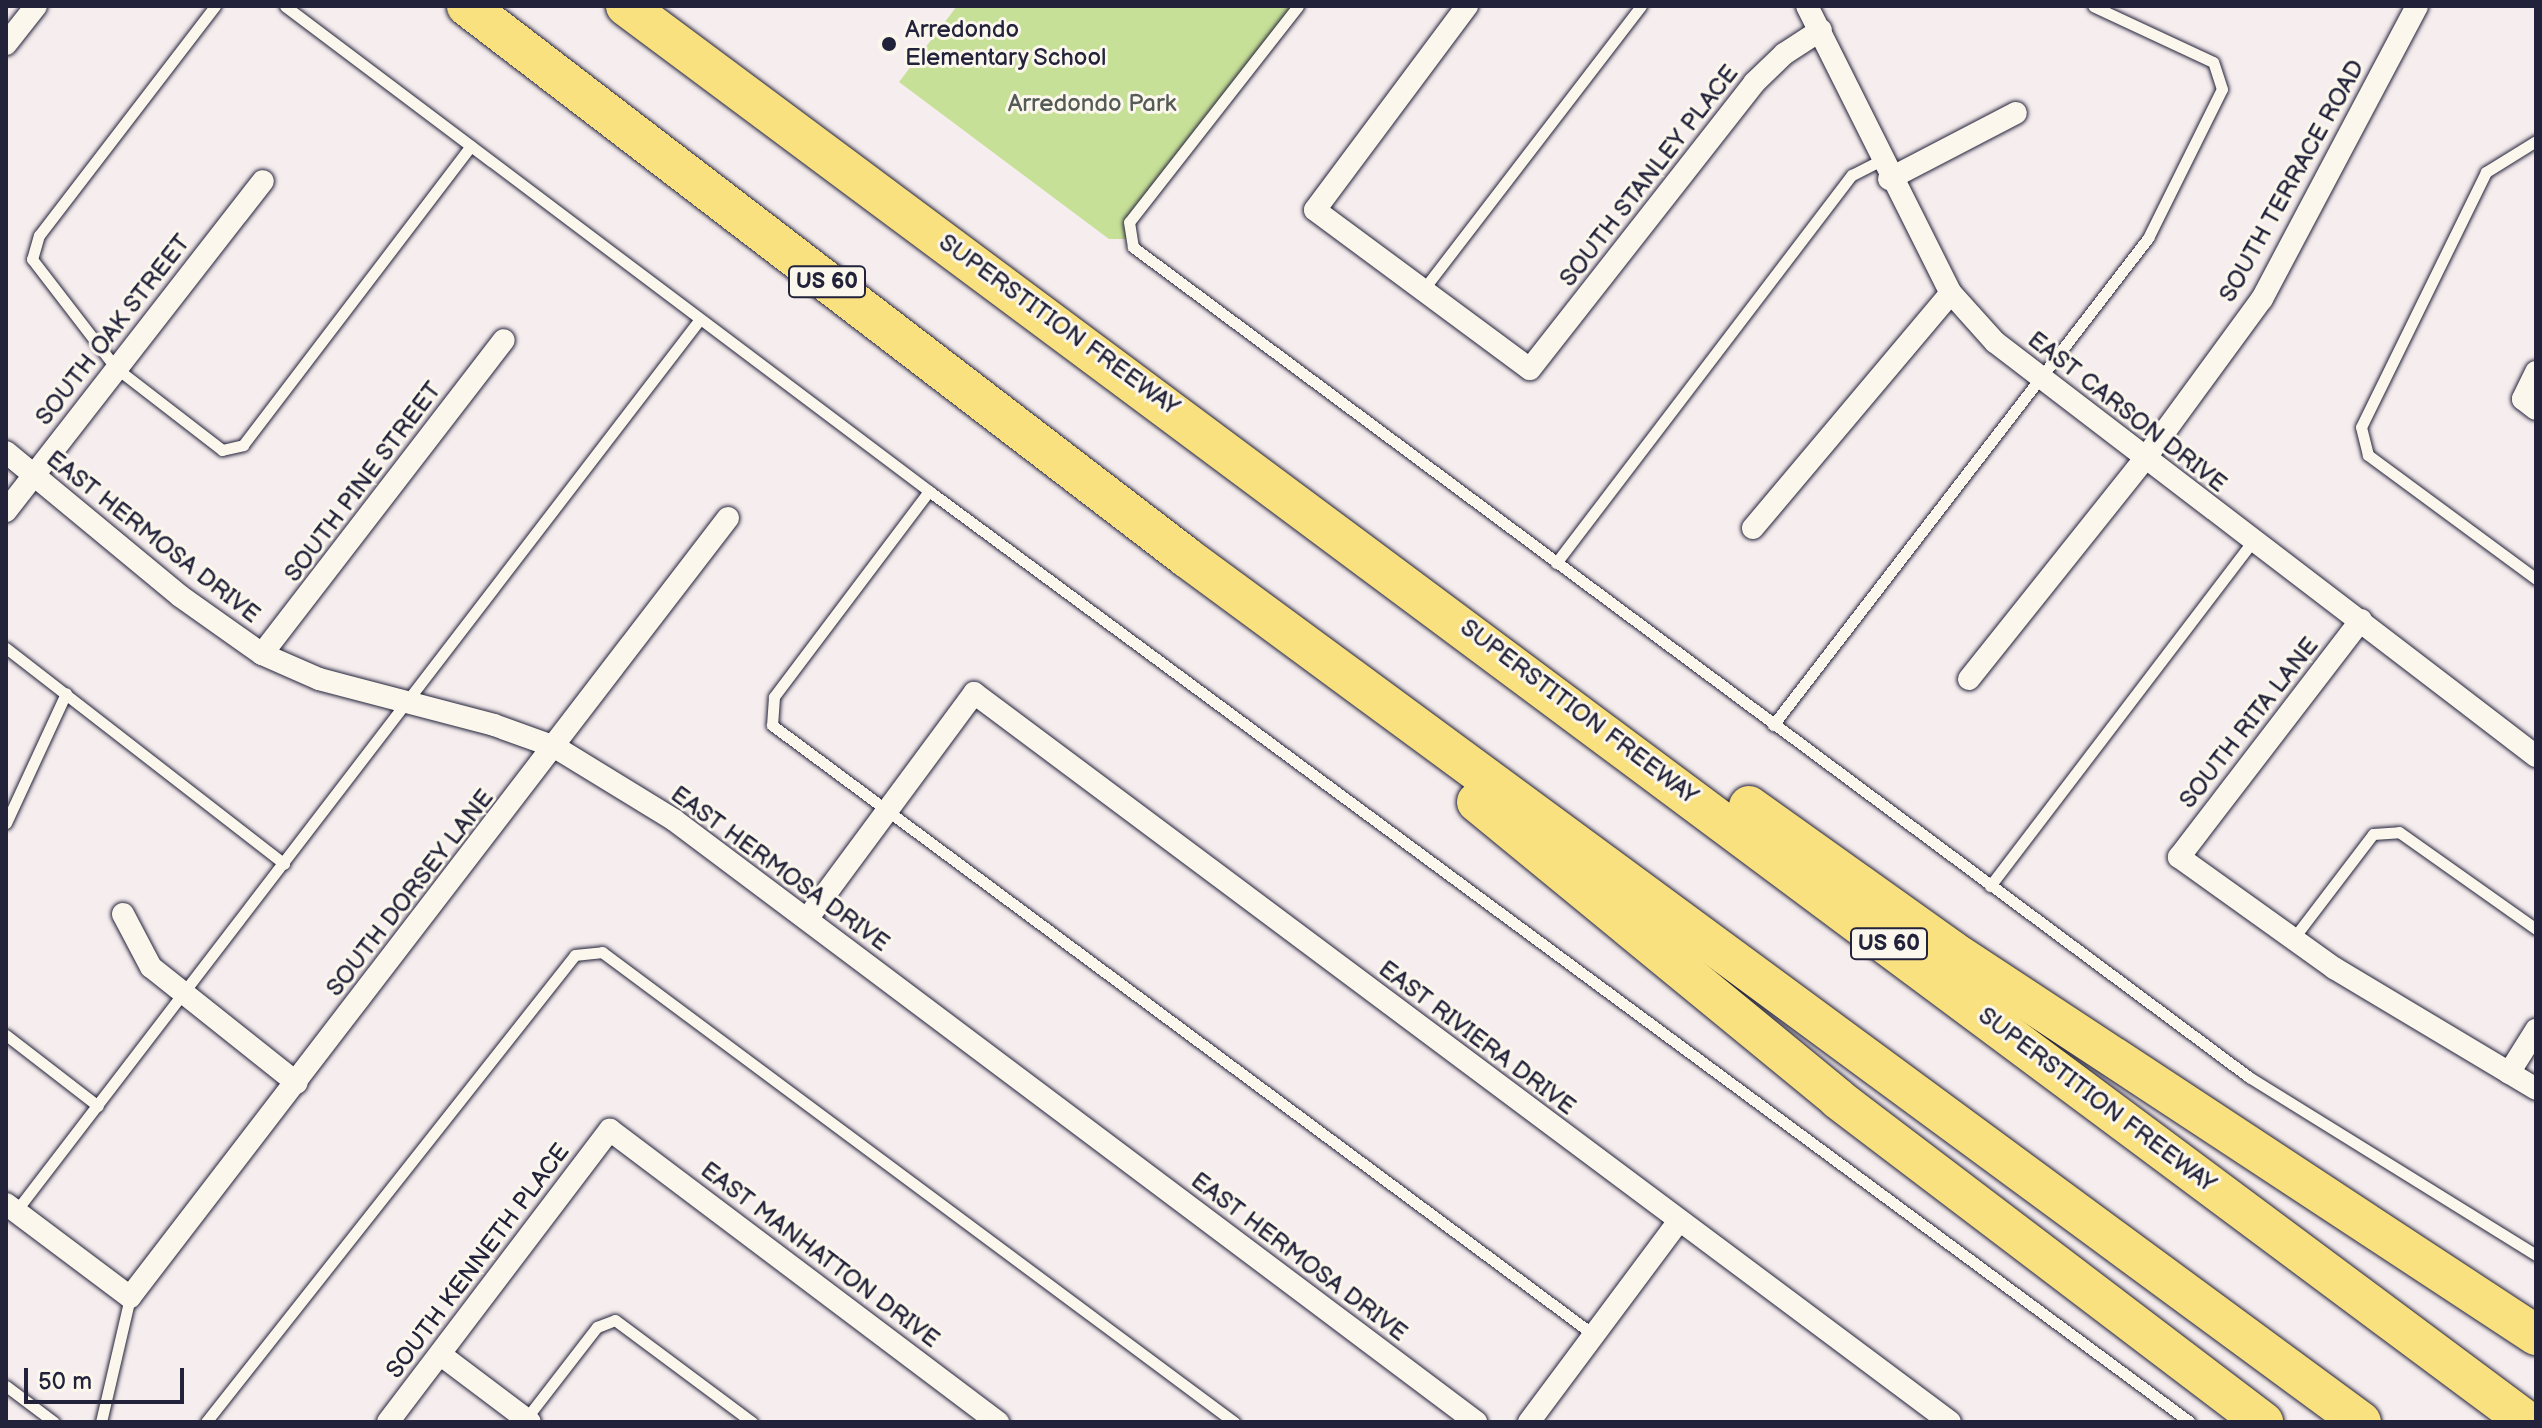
<!DOCTYPE html>
<style>
body{margin:0}
#map{position:relative;width:2542px;height:1428px;overflow:hidden;background:#f6edee;font-family:"Balsamiq Sans",sans-serif}
div>[style]{position:absolute}
.green>*{inset:0;background:#c7e097}
.roads{filter:drop-shadow(0 0 2px #22223b) drop-shadow(0 0 2px #22223b)}
.service>*{height:11px;margin:-5.5px;padding:0 5.5px;transform-origin:5.5px;border-radius:5.5px;background:#fbf7ec}
.minor>*{height:22px;margin:-11px;padding:0 11px;transform-origin:11px;border-radius:11px;background:#fbf7ec}
.motorway>*{height:40px;margin:-20px;padding:0 20px;transform-origin:20px;border-radius:20px;background:#fae180}
.dots>*{width:22px;height:22px;translate:-50% -50%;box-sizing:border-box;border:4px solid #fbf7ec;border-radius:50%}
span{translate:-50% -50%;white-space:nowrap;text-align:center;line-height:1.15;-webkit-text-stroke:6px #fbf7ec;paint-order:stroke}
.shield-label span{padding:2px 6px;background:#fbf7ec;border:2px solid;border-radius:6px;-webkit-text-stroke-width:0}
.shield-label{font-size:22px;color:#22223b;font-weight:700}
.poi-label{font-size:24px;color:#22223b}
.left{translate:0 -50%;text-align:left}
.park-label{font-size:24px;color:#545b57}
.street-label{font-size:24px;color:#22223b}
.frame{position:absolute;inset:0;border:8px solid #22223b;pointer-events:none}
.scale{position:absolute;left:24px;top:1368px;width:160px;height:36px;box-sizing:border-box;border:4px solid #22223b;border-top:0;padding-left:10px;font-size:24px;line-height:28px;white-space:nowrap;color:#22223b;-webkit-text-stroke:6px #fbf7ec;paint-order:stroke}
</style>
<div id="map">
<div class="green">
<div style="clip-path:polygon(957px 6px,1298px 6px,1129px 222px,1132px 239px,1109px 239px,899px 82px)"></div>
</div>
<div class="roads">
<div class="service">
<div style="left:215px;top:6px;width:289px;rotate:127.5deg"></div>
<div style="left:39px;top:235px;width:25px;rotate:106deg"></div>
<div style="left:32px;top:259px;width:138px;rotate:52.4deg"></div>
<div style="left:116px;top:368px;width:134px;rotate:37.7deg"></div>
<div style="left:222px;top:450px;width:22px;rotate:-13deg"></div>
<div style="left:243px;top:445px;width:376px;rotate:-52.7deg"></div>
<div style="left:285px;top:6px;width:806px;rotate:36.98deg"></div>
<div style="left:929px;top:491px;width:1567px;rotate:36.44deg"></div>
<div style="left:1298px;top:6px;width:274px;rotate:128deg"></div>
<div style="left:1129px;top:222px;width:25px;rotate:81deg"></div>
<div style="left:1133px;top:247px;width:1391px;rotate:36.64deg"></div>
<div style="left:2249px;top:1077px;width:338px;rotate:31.8deg"></div>
<div style="left:2536px;top:141px;width:59px;rotate:148.2deg"></div>
<div style="left:2486px;top:172px;width:284px;rotate:116.1deg"></div>
<div style="left:2361px;top:427px;width:29px;rotate:76deg"></div>
<div style="left:2368px;top:455px;width:209px;rotate:36.4deg"></div>
<div style="left:1423px;top:290px;width:358px;rotate:-52.5deg"></div>
<div style="left:929px;top:491px;width:258px;rotate:127deg"></div>
<div style="left:774px;top:697px;width:28px;rotate:94deg"></div>
<div style="left:772px;top:725px;width:1024px;rotate:36.58deg"></div>
<div style="left:1556px;top:563px;width:488px;rotate:-52.7deg"></div>
<div style="left:1852px;top:175px;width:33px;rotate:-27deg"></div>
<div style="left:6px;top:648px;width:352px;rotate:37.8deg"></div>
<div style="left:1773px;top:725px;width:615px;rotate:-52.4deg"></div>
<div style="left:2148px;top:238px;width:166px;rotate:-63.6deg"></div>
<div style="left:2222px;top:89px;width:28px;rotate:-108deg"></div>
<div style="left:2213px;top:62px;width:132px;rotate:-155deg"></div>
<div style="left:6px;top:823px;width:143px;rotate:-65.2deg"></div>
<div style="left:1990px;top:886px;width:434px;rotate:-52.7deg"></div>
<div style="left:2293px;top:939px;width:132px;rotate:-52.7deg"></div>
<div style="left:2373px;top:834px;width:26px;rotate:-4deg"></div>
<div style="left:2399px;top:832px;width:168px;rotate:35.3deg"></div>
<div style="left:6px;top:1035px;width:116px;rotate:37.7deg"></div>
<div style="left:16px;top:1211px;width:1124px;rotate:-52.52deg"></div>
<div style="left:6px;top:1386px;width:60px;rotate:36.9deg"></div>
<div style="left:525px;top:1420px;width:118px;rotate:-52.3deg"></div>
<div style="left:597px;top:1327px;width:19px;rotate:-21deg"></div>
<div style="left:615px;top:1320px;width:171px;rotate:36.7deg"></div>
<div style="left:101px;top:1422px;width:128px;rotate:-76.9deg"></div>
<div style="left:206px;top:1422px;width:595px;rotate:-51.69deg"></div>
<div style="left:575px;top:955px;width:27px;rotate:-6deg"></div>
<div style="left:602px;top:952px;width:788px;rotate:36.64deg"></div>
</div>
<div class="minor">
<div style="left:1467px;top:6px;width:254px;rotate:126.7deg"></div>
<div style="left:1315px;top:210px;width:267px;rotate:36.5deg"></div>
<div style="left:1530px;top:369px;width:363px;rotate:-51.9deg"></div>
<div style="left:1754px;top:83px;width:42px;rotate:-44deg"></div>
<div style="left:1784px;top:54px;width:44px;rotate:-33deg"></div>
<div style="left:1807px;top:6px;width:321px;rotate:63.4deg"></div>
<div style="left:1951px;top:293px;width:66px;rotate:48.1deg"></div>
<div style="left:1995px;top:342px;width:681px;rotate:37.43deg"></div>
<div style="left:6px;top:44px;width:48px;rotate:-51.7deg"></div>
<div style="left:1889px;top:179px;width:143px;rotate:-27.5deg"></div>
<div style="left:2536px;top:372px;width:30px;rotate:116deg"></div>
<div style="left:2523px;top:399px;width:16px;rotate:38deg"></div>
<div style="left:6px;top:452px;width:226px;rotate:39.6deg"></div>
<div style="left:180px;top:596px;width:100px;rotate:35.3deg"></div>
<div style="left:262px;top:654px;width:62px;rotate:23.7deg"></div>
<div style="left:319px;top:679px;width:181px;rotate:14.7deg"></div>
<div style="left:494px;top:725px;width:65px;rotate:19.8deg"></div>
<div style="left:555px;top:747px;width:140px;rotate:31.5deg"></div>
<div style="left:674px;top:820px;width:1003px;rotate:36.89deg"></div>
<div style="left:6px;top:511px;width:418px;rotate:-52.1deg"></div>
<div style="left:1753px;top:528px;width:307px;rotate:-49.9deg"></div>
<div style="left:2361px;top:620px;width:299px;rotate:127.5deg"></div>
<div style="left:2179px;top:857px;width:191px;rotate:35.6deg"></div>
<div style="left:2334px;top:968px;width:235px;rotate:30.9deg"></div>
<div style="left:262px;top:654px;width:396px;rotate:-52.4deg"></div>
<div style="left:1969px;top:679px;width:280px;rotate:-51.4deg"></div>
<div style="left:2144px;top:460px;width:200px;rotate:-53.8deg"></div>
<div style="left:2262px;top:299px;width:331px;rotate:-62.1deg"></div>
<div style="left:123px;top:914px;width:60px;rotate:62.2deg"></div>
<div style="left:151px;top:967px;width:186px;rotate:38.5deg"></div>
<div style="left:807px;top:919px;width:281px;rotate:-53.5deg"></div>
<div style="left:974px;top:693px;width:1218px;rotate:36.76deg"></div>
<div style="left:2509px;top:1073px;width:51px;rotate:-57.9deg"></div>
<div style="left:6px;top:1204px;width:155px;rotate:36.9deg"></div>
<div style="left:130px;top:1297px;width:982px;rotate:-52.49deg"></div>
<div style="left:441px;top:1355px;width:111px;rotate:37deg"></div>
<div style="left:388px;top:1422px;width:367px;rotate:-52.8deg"></div>
<div style="left:610px;top:1130px;width:486px;rotate:37deg"></div>
<div style="left:1529px;top:1422px;width:251px;rotate:-53.3deg"></div>
</div>
<div class="motorway">
<div style="left:467px;top:6px;width:906px;rotate:37.46deg"></div>
<div style="left:1186px;top:557px;width:1459px;rotate:36.36deg"></div>
<div style="left:626px;top:6px;width:2371px;rotate:36.67deg"></div>
<div style="left:1477px;top:802px;width:467px;rotate:39.4deg"></div>
<div style="left:1838px;top:1099px;width:534px;rotate:37.23deg"></div>
<div style="left:1749px;top:806px;width:249px;rotate:35.5deg"></div>
<div style="left:1952px;top:951px;width:699px;rotate:33.33deg"></div>
</div>
</div>
<div class="dots">
<div style="left:889px;top:44px;background:#22223b"></div>
</div>
<div class="shield-label">
<span style="left:827px;top:282px">US 60</span>
<span style="left:1889px;top:944px">US 60</span>
</div>
<div class="poi-label">
<span class="left" style="left:905px;top:44px">Arredondo<br>Elementary School</span>
</div>
<div class="park-label">
<span style="left:1092px;top:104px">Arredondo Park</span>
</div>
<div class="street-label">
<span style="left:1649px;top:176px;rotate:-52deg">SOUTH STANLEY PLACE</span>
<span style="left:2292px;top:181px;rotate:-61deg">SOUTH TERRACE ROAD</span>
<span style="left:1059px;top:325px;rotate:36deg">SUPERSTITION FREEWAY</span>
<span style="left:113px;top:330px;rotate:-52deg">SOUTH OAK STREET</span>
<span style="left:2127px;top:412px;rotate:38deg">EAST CARSON DRIVE</span>
<span style="left:363px;top:482px;rotate:-53deg">SOUTH PINE STREET</span>
<span style="left:153px;top:537px;rotate:38deg">EAST HERMOSA DRIVE</span>
<span style="left:1579px;top:712px;rotate:37deg">SUPERSTITION FREEWAY</span>
<span style="left:2249px;top:723px;rotate:-52deg">SOUTH RITA LANE</span>
<span style="left:780px;top:869px;rotate:36deg">EAST HERMOSA DRIVE</span>
<span style="left:410px;top:893px;rotate:-52deg">SOUTH DORSEY LANE</span>
<span style="left:1477px;top:1038px;rotate:37deg">EAST RIVIERA DRIVE</span>
<span style="left:2097px;top:1100px;rotate:37deg">SUPERSTITION FREEWAY</span>
<span style="left:820px;top:1255px;rotate:37deg">EAST MANHATTON DRIVE</span>
<span style="left:1299px;top:1257px;rotate:37deg">EAST HERMOSA DRIVE</span>
<span style="left:478px;top:1261px;rotate:-53deg">SOUTH KENNETH PLACE</span>
</div>
<div class="frame"></div>
<div class="scale">50 m</div>
</div>
